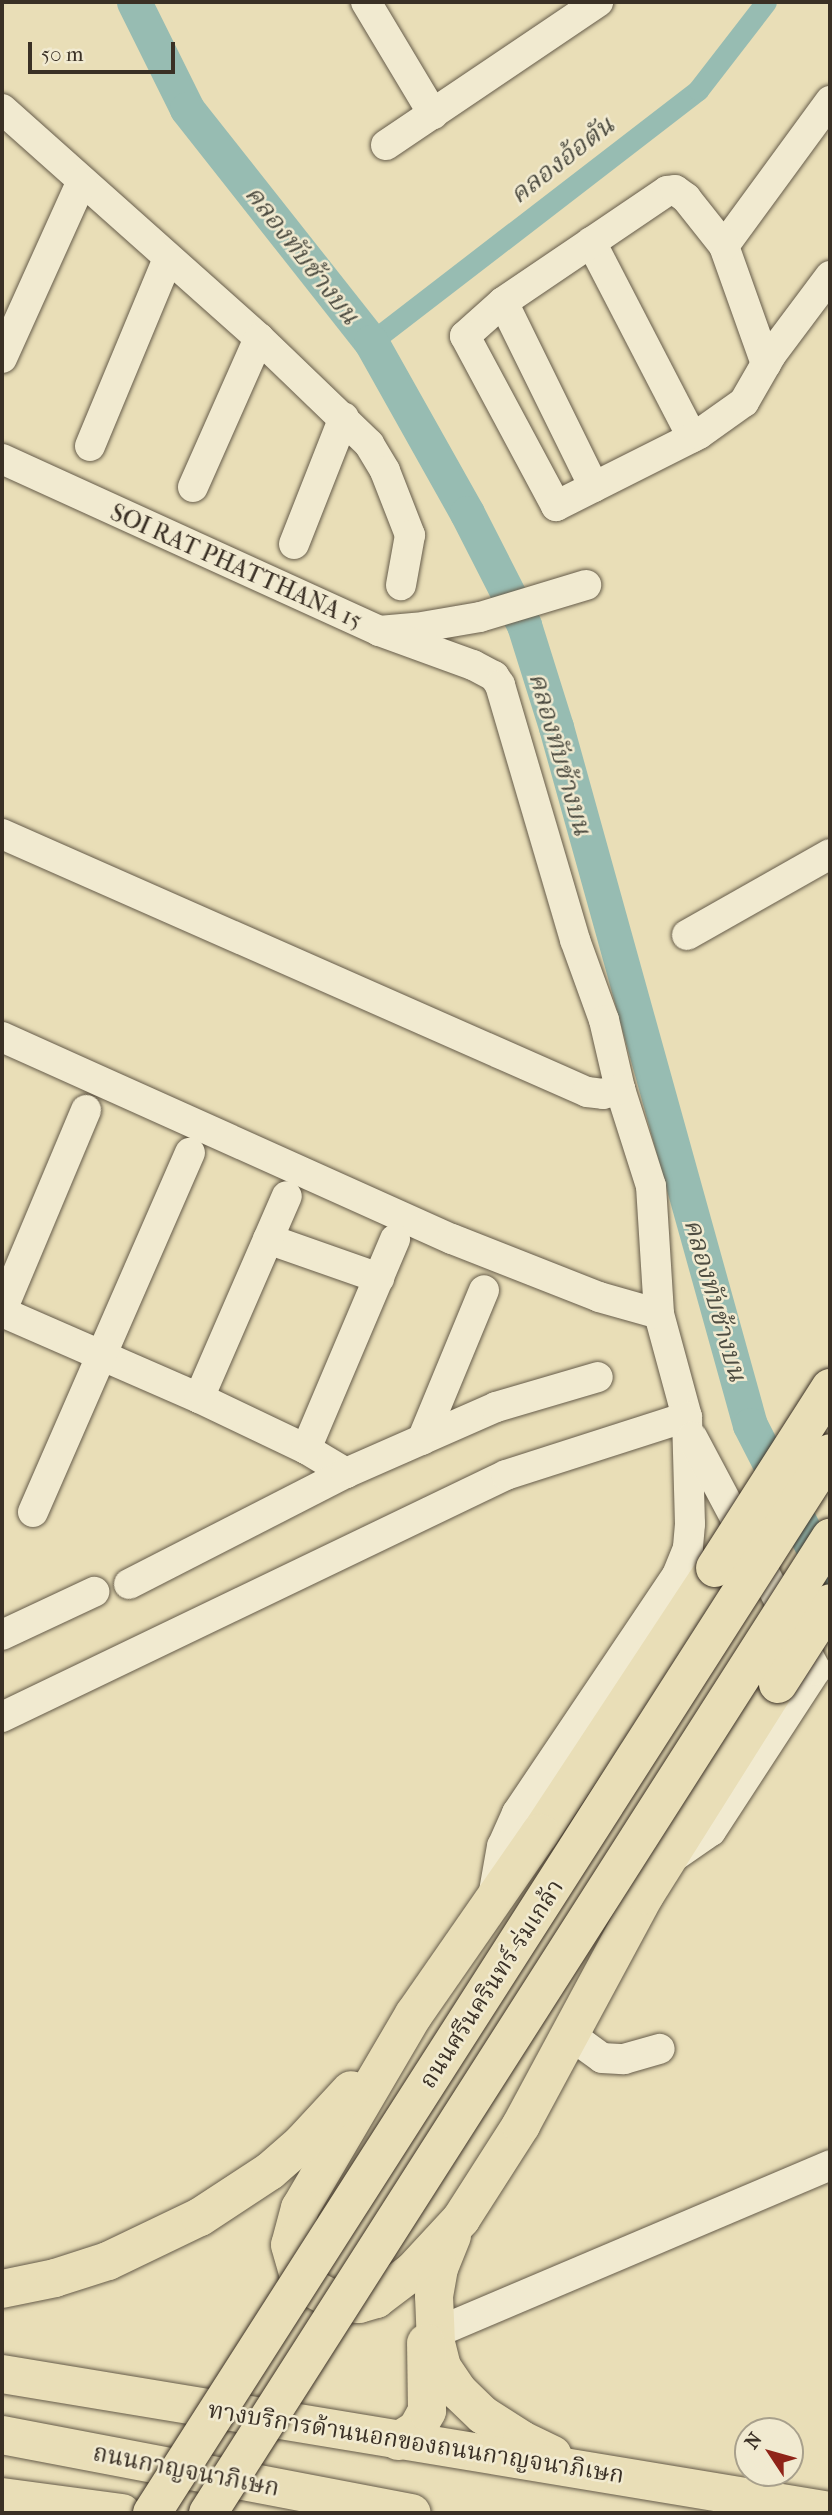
<!DOCTYPE html>
<meta charset="utf-8">
<style>
body{margin:0}
#map{position:relative;width:832px;height:2515px;overflow:hidden;background:#e9deb7;font-family:"IM FELL French Canon","Noto Serif Thai",serif}
div>[style]{position:absolute}
.canal>*{height:21px;margin:-10.5px;padding:0 10.5px;transform-origin:10.5px;border-radius:10.5px;background:#97bcb2}
.river>*{height:35px;margin:-17.5px;padding:0 17.5px;transform-origin:17.5px;border-radius:17.5px;background:#97bcb2}
.roads{filter:drop-shadow(0 0 2px #665c4a) drop-shadow(0 0 2px #665c4a)}
.minor>*{height:30px;margin:-15px;padding:0 15px;transform-origin:15px;border-radius:15px;background:#f1ead0}
.major>*{height:38px;margin:-19px;padding:0 19px;transform-origin:19px;border-radius:19px;background:#e9deb7}
.highway>*{height:38px;margin:-19px;padding:0 19px;transform-origin:19px;border-radius:19px;background:#e9deb7}
.bridges{filter:drop-shadow(0 0 2px #3a3025) drop-shadow(0 0 2px #3a3025)}
.major-bridge>*{height:38px;margin:-19px;padding:0 19px;transform-origin:19px;border-radius:19px;background:#e9deb7}
span{translate:-50% -50%;white-space:nowrap;text-align:center;line-height:1.15;-webkit-text-stroke:5px #f1ead0;paint-order:stroke}
.street-label{font-size:24px;color:#3a3025}
.water-label{font-size:26px;color:#4d4c41;font-style:italic}
.frame{position:absolute;inset:0;border:4px solid #3a3025;pointer-events:none}
.north{position:absolute;left:734px;top:2417px;width:70px;height:70px;box-sizing:border-box;background:#f1ead0;border:2px solid #a8a08c;border-radius:50%;rotate:306deg;font-size:19px;font-weight:700;line-height:28px;text-align:center;color:#3a3025}
.north::after{content:'';display:block;margin:auto;width:24px;height:32px;background:#8f2418;clip-path:polygon(50% 0,100% 100%,50% 72%,0 100%)}
.scale{position:absolute;left:28px;top:42px;width:147px;height:32px;box-sizing:border-box;border:4px solid #3a3025;border-top:0;padding-left:9px;font-size:21px;line-height:24px;white-space:nowrap;color:#3a3025;-webkit-text-stroke:5px #f1ead0;paint-order:stroke}
</style>
<div id="map">
<div class="canal">
<div style="left:371px;top:342px;width:413px;rotate:-37.6deg"></div>
<div style="left:698px;top:90px;width:111px;rotate:-52.3deg"></div>
</div>
<div class="river">
<div style="left:134px;top:2px;width:119px;rotate:63.6deg"></div>
<div style="left:187px;top:109px;width:297px;rotate:51.7deg"></div>
<div style="left:371px;top:342px;width:196px;rotate:60.7deg"></div>
<div style="left:467px;top:513px;width:126px;rotate:63deg"></div>
<div style="left:524px;top:625px;width:107px;rotate:72.6deg"></div>
<div style="left:556px;top:727px;width:724px;rotate:74.47deg"></div>
<div style="left:750px;top:1425px;width:175px;rotate:62.9deg"></div>
</div>
<div class="roads">
<div class="minor">
<div style="left:366px;top:2px;width:131px;rotate:59.1deg"></div>
<div style="left:2px;top:109px;width:344px;rotate:41.7deg"></div>
<div style="left:259px;top:338px;width:153px;rotate:43.9deg"></div>
<div style="left:369px;top:444px;width:31px;rotate:59deg"></div>
<div style="left:385px;top:471px;width:69px;rotate:68.7deg"></div>
<div style="left:410px;top:535px;width:51px;rotate:100.2deg"></div>
<div style="left:386px;top:145px;width:256px;rotate:-34deg"></div>
<div style="left:591px;top:242px;width:220px;rotate:62.6deg"></div>
<div style="left:503px;top:302px;width:51px;rotate:138.2deg"></div>
<div style="left:465px;top:336px;width:193px;rotate:61.8deg"></div>
<div style="left:556px;top:506px;width:160px;rotate:-26.7deg"></div>
<div style="left:699px;top:434px;width:55px;rotate:-35.4deg"></div>
<div style="left:744px;top:402px;width:54px;rotate:-60.1deg"></div>
<div style="left:771px;top:355px;width:99px;rotate:-53.2deg"></div>
<div style="left:2px;top:358px;width:192px;rotate:-65.7deg"></div>
<div style="left:766px;top:364px;width:125px;rotate:-109.6deg"></div>
<div style="left:724px;top:246px;width:180px;rotate:-53.8deg"></div>
<div style="left:90px;top:446px;width:203px;rotate:-67.4deg"></div>
<div style="left:2px;top:459px;width:414px;rotate:24.5deg"></div>
<div style="left:379px;top:631px;width:37px;rotate:-5deg"></div>
<div style="left:416px;top:628px;width:65px;rotate:-9.8deg"></div>
<div style="left:480px;top:617px;width:111px;rotate:-16.8deg"></div>
<div style="left:193px;top:487px;width:163px;rotate:-66.1deg"></div>
<div style="left:594px;top:487px;width:206px;rotate:-116.2deg"></div>
<div style="left:503px;top:302px;width:198px;rotate:-34.1deg"></div>
<div style="left:667px;top:191px;width:8px;rotate:-7deg"></div>
<div style="left:675px;top:190px;width:14px;rotate:36deg"></div>
<div style="left:686px;top:198px;width:61px;rotate:51.6deg"></div>
<div style="left:294px;top:544px;width:136px;rotate:-68.5deg"></div>
<div style="left:379px;top:631px;width:100px;rotate:19.9deg"></div>
<div style="left:473px;top:665px;width:24px;rotate:28deg"></div>
<div style="left:494px;top:676px;width:11px;rotate:56deg"></div>
<div style="left:500px;top:685px;width:266px;rotate:73.6deg"></div>
<div style="left:575px;top:940px;width:85px;rotate:70.1deg"></div>
<div style="left:604px;top:1020px;width:71px;rotate:76.9deg"></div>
<div style="left:620px;top:1089px;width:102px;rotate:72.3deg"></div>
<div style="left:651px;top:1186px;width:128px;rotate:86.4deg"></div>
<div style="left:659px;top:1314px;width:107px;rotate:74.8deg"></div>
<div style="left:687px;top:1417px;width:107px;rotate:88.4deg"></div>
<div style="left:690px;top:1524px;width:24px;rotate:95deg"></div>
<div style="left:688px;top:1548px;width:29px;rotate:112deg"></div>
<div style="left:677px;top:1575px;width:287px;rotate:123.9deg"></div>
<div style="left:517px;top:1813px;width:36px;rotate:114deg"></div>
<div style="left:502px;top:1846px;width:52px;rotate:100deg"></div>
<div style="left:2px;top:834px;width:639px;rotate:23.8deg"></div>
<div style="left:587px;top:1092px;width:16px;rotate:7deg"></div>
<div style="left:603px;top:1094px;width:18px;rotate:-16deg"></div>
<div style="left:687px;top:935px;width:164px;rotate:-29.5deg"></div>
<div style="left:2px;top:1037px;width:493px;rotate:24.2deg"></div>
<div style="left:452px;top:1239px;width:158px;rotate:21.5deg"></div>
<div style="left:599px;top:1297px;width:62px;rotate:15.8deg"></div>
<div style="left:268px;top:1239px;width:118px;rotate:19.4deg"></div>
<div style="left:2px;top:1310px;width:217px;rotate:-67.2deg"></div>
<div style="left:2px;top:1312px;width:215px;rotate:23.6deg"></div>
<div style="left:199px;top:1398px;width:119px;rotate:25.5deg"></div>
<div style="left:306px;top:1449px;width:47px;rotate:31deg"></div>
<div style="left:199px;top:1398px;width:220px;rotate:-66.5deg"></div>
<div style="left:422px;top:1440px;width:162px;rotate:-67.5deg"></div>
<div style="left:306px;top:1449px;width:228px;rotate:-67deg"></div>
<div style="left:33px;top:1512px;width:392px;rotate:-66.4deg"></div>
<div style="left:129px;top:1584px;width:244px;rotate:-27.1deg"></div>
<div style="left:346px;top:1473px;width:164px;rotate:-23.7deg"></div>
<div style="left:496px;top:1407px;width:106px;rotate:-16.4deg"></div>
<div style="left:2px;top:1635px;width:102px;rotate:-25.1deg"></div>
<div style="left:2px;top:1717px;width:559px;rotate:-25.65deg"></div>
<div style="left:506px;top:1475px;width:190px;rotate:-17.8deg"></div>
<div style="left:672px;top:1858px;width:47px;rotate:-34.7deg"></div>
<div style="left:711px;top:1831px;width:192px;rotate:-56.9deg"></div>
<div style="left:816px;top:1670px;width:264px;rotate:-118deg"></div>
<div style="left:569px;top:2034px;width:41px;rotate:36deg"></div>
<div style="left:602px;top:2058px;width:22px;rotate:3deg"></div>
<div style="left:624px;top:2059px;width:37px;rotate:-16deg"></div>
<div style="left:435px;top:2333px;width:429px;rotate:-23deg"></div>
<div style="left:751px;top:2499px;width:32px;rotate:-54deg"></div>
</div>
<div class="major">
<div style="left:715px;top:1568px;width:318px;rotate:123.4deg"></div>
<div style="left:540px;top:1833px;width:221px;rotate:124.8deg"></div>
<div style="left:414px;top:2014px;width:225px;rotate:120.4deg"></div>
<div style="left:300px;top:2208px;width:38px;rotate:105deg"></div>
<div style="left:290px;top:2245px;width:32px;rotate:74deg"></div>
<div style="left:299px;top:2276px;width:17px;rotate:45deg"></div>
<div style="left:311px;top:2288px;width:31px;rotate:27deg"></div>
<div style="left:339px;top:2302px;width:20px;rotate:6deg"></div>
<div style="left:359px;top:2304px;width:18px;rotate:-16deg"></div>
<div style="left:376px;top:2299px;width:46px;rotate:-37.1deg"></div>
<div style="left:413px;top:2271px;width:71px;rotate:-47.3deg"></div>
<div style="left:461px;top:2219px;width:112px;rotate:-57.4deg"></div>
<div style="left:521px;top:2125px;width:261px;rotate:-61.7deg"></div>
<div style="left:645px;top:1895px;width:249px;rotate:-57.8deg"></div>
<div style="left:452px;top:2236px;width:35px;rotate:112deg"></div>
<div style="left:439px;top:2268px;width:28px;rotate:100deg"></div>
<div style="left:434px;top:2296px;width:47px;rotate:87.6deg"></div>
<div style="left:436px;top:2343px;width:25px;rotate:76deg"></div>
<div style="left:442px;top:2367px;width:30px;rotate:56deg"></div>
<div style="left:459px;top:2392px;width:33px;rotate:44deg"></div>
<div style="left:483px;top:2415px;width:46px;rotate:32.7deg"></div>
<div style="left:522px;top:2440px;width:34px;rotate:26deg"></div>
<div style="left:2px;top:2289px;width:54px;rotate:-11.7deg"></div>
<div style="left:55px;top:2278px;width:56px;rotate:-17.8deg"></div>
<div style="left:108px;top:2261px;width:102px;rotate:-25.6deg"></div>
<div style="left:200px;top:2217px;width:84px;rotate:-33.3deg"></div>
<div style="left:270px;top:2171px;width:43px;rotate:-41.2deg"></div>
<div style="left:302px;top:2143px;width:72px;rotate:-47.2deg"></div>
<div style="left:2px;top:2374px;width:839px;rotate:9.39deg"></div>
<div style="left:398px;top:2441px;width:22px;rotate:-32deg"></div>
<div style="left:417px;top:2429px;width:21px;rotate:-61deg"></div>
<div style="left:427px;top:2411px;width:68px;rotate:-90.8deg"></div>
</div>
<div class="highway">
<div style="left:2px;top:2435px;width:417px;rotate:10.8deg"></div>
<div style="left:2px;top:2497px;width:121px;rotate:7.6deg"></div>
</div>
</div>
<div class="bridges">
<div class="major-bridge">
<div style="left:715px;top:1568px;width:214px;rotate:-57.4deg"></div>
<div style="left:778px;top:1684px;width:96px;rotate:-57.3deg"></div>
<div style="left:152px;top:2513px;width:1258px;rotate:-57.4deg"></div>
<div style="left:208px;top:2513px;width:1157px;rotate:-57.46deg"></div>
</div>
</div>
<div class="street-label">
<span style="left:236px;top:567px;rotate:24deg">SOI RAT PHATTHANA 15</span>
<span style="left:492px;top:1984px;rotate:-57deg">ถนนศรีนครินทร์-ร่มเกล้า</span>
<span style="left:416px;top:2443px;rotate:9deg">ทางบริการด้านนอกของถนนกาญจนาภิเษก</span>
<span style="left:186px;top:2471px;rotate:11deg">ถนนกาญจนาภิเษก</span>
</div>
<div class="water-label">
<span style="left:562px;top:160px;rotate:-38deg">คลองอ้อตัน</span>
<span style="left:302px;top:255px;rotate:52deg">คลองทับช้างบน</span>
<span style="left:560px;top:754px;rotate:74deg">คลองทับช้างบน</span>
<span style="left:715px;top:1300px;rotate:74deg">คลองทับช้างบน</span>
</div>
<div class="frame"></div>
<div class="north">N</div>
<div class="scale">50 m</div>
</div>
